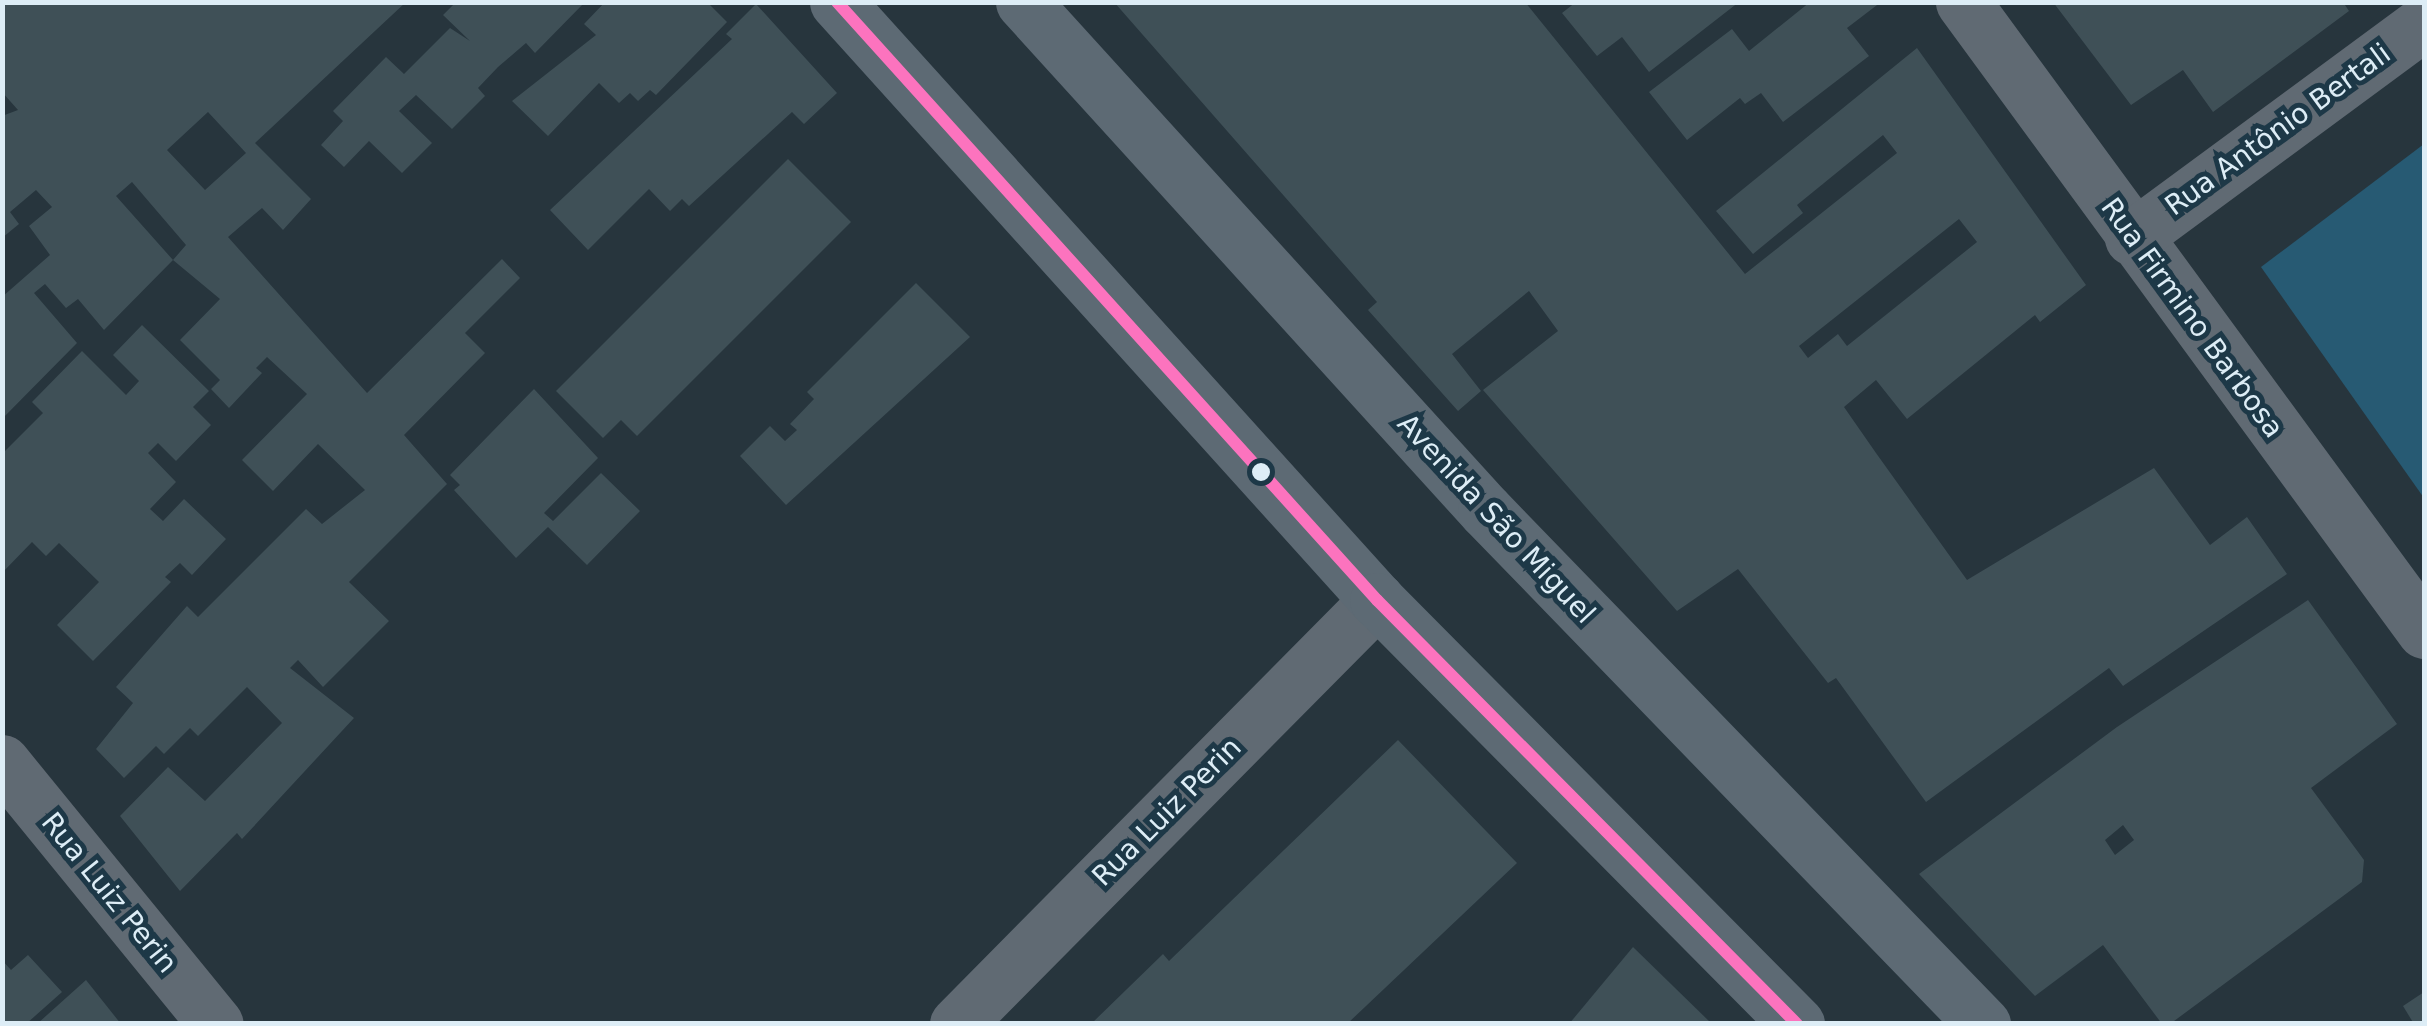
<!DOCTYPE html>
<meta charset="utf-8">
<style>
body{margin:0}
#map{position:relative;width:2427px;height:1026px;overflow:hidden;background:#27353d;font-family:"DejaVu Sans",sans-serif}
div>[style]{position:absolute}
.green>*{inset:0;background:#275a73}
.building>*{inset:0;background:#3f5057}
.street>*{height:55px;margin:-27.5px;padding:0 27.5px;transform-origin:27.5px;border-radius:27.5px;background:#606a73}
.primary>*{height:55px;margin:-27.5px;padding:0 27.5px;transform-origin:27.5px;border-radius:27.5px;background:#5d6a74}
.bus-1>*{height:12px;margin:-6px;padding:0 6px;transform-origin:6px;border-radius:6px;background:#fc73be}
.dots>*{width:28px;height:28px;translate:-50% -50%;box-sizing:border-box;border:5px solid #1d3847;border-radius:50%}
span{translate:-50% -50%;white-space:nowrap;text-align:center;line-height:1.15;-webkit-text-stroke:10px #1d3847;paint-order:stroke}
.street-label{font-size:28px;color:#ddedf6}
.frame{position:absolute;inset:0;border:5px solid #ddedf6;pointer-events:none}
</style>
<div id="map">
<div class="green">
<div style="clip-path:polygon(2424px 144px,2424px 498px,2261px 267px)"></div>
</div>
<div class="building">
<div style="clip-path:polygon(evenodd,2px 2px,406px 2px,255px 143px,311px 199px,283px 230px,262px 208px,228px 237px,367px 393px,502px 259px,520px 278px,465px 333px,485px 353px,404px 435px,447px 484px,349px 582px,389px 621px,323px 687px,298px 660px,290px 668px,354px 718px,242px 839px,237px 833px,180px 891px,120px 816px,168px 767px,205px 801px,282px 723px,247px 687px,198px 736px,190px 728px,164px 754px,156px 746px,124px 778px,96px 749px,133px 703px,116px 687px,187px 606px,198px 617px,306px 509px,322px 524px,365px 490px,318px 444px,273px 491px,242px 460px,307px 394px,267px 357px,256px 368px,262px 373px,229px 408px,211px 389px,220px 380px,180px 340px,220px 299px,173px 260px,186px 245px,132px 182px,116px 196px,173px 260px,104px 330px,78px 299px,66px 308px,45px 284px,34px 293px,77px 343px,2px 419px,2px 297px,50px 255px,29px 226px,52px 207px,36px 190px,10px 212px,19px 224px,2px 238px,2px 116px,18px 110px,2px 92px,2px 2px,208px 112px,246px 153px,205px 190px,167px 150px,208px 112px)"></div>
<div style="clip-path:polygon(456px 2px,585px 2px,535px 53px,526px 43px,498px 67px,478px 88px,485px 96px,452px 129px,416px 95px,399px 111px,432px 143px,402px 173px,369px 141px,344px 167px,321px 145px,343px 121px,333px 111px,386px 57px,404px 74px,450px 28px,470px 41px,443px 15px)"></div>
<div style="clip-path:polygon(605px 2px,707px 2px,727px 22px,656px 95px,650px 90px,638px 101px,630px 93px,619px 103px,599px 83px,548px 136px,512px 101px,596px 35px,584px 24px)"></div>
<div style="clip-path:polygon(evenodd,1114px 2px,1525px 2px,1745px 274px,1897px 153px,1883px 135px,1797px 205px,1803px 213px,1753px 254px,1716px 211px,1917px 48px,2086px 285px,2040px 322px,2035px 315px,1907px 419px,1876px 380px,1844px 407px,1876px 453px,1967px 580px,2154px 468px,2210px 545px,2247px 517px,2287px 574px,2123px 686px,2109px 668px,1926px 802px,1836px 678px,1828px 683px,1738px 569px,1677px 611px,1483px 390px,1558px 331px,1529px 291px,1452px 354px,1481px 391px,1458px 411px,1368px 310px,1377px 302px,1114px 2px,1959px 219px,1977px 242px,1847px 346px,1838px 334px,1808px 358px,1799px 346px,1959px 219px)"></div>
<div style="clip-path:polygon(1576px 2px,1739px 2px,1649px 72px,1622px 37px,1597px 56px,1562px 13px)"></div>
<div style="clip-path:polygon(1810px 2px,1881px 2px,1847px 28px,1869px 56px,1783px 122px,1761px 93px,1745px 104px,1740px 98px,1687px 140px,1649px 92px,1732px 29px,1749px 51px)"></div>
<div style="clip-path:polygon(2053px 2px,2343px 2px,2349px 11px,2213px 112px,2183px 70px,2131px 105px)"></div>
<div style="clip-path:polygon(756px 4px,837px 93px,804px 124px,792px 112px,689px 206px,682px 199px,670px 211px,649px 189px,588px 250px,550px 210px,732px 39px,726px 34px)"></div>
<div style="clip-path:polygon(788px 159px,851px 222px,637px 436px,621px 420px,603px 438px,556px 391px)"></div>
<div style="clip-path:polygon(916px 283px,970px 337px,786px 505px,740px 456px,770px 426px,785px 441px,797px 430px,790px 424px,814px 399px,807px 392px)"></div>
<div style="clip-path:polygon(142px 325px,209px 391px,193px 407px,211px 425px,176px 461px,158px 443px,148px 453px,176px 482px,150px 509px,163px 521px,184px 499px,226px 539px,192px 575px,180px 563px,165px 577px,171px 582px,93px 661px,57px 625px,99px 582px,59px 543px,46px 556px,32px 542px,2px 573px,2px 454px,43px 413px,32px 402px,82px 351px,126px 395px,139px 381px,113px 355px)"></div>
<div style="clip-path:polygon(534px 389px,598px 458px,544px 513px,553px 521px,601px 473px,640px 511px,587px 565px,548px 527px,516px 558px,454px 490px,460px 485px,450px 475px)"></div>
<div style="clip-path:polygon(evenodd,2308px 600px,2397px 724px,2311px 788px,2364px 860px,2362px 882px,2170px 1024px,2162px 1024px,2103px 945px,2035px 996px,1919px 874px,2117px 727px,2308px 600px,2123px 825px,2134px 840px,2115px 855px,2105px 840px,2123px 825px)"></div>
<div style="clip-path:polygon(1398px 740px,1517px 863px,1347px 1024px,1091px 1024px,1163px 954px,1169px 961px)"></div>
<div style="clip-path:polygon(1633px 947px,1712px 1024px,1569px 1024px)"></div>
<div style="clip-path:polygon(28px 955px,62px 992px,26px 1024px,2px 1024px,2px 960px,11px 970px)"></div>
<div style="clip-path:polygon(86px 980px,121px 1024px,37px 1024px)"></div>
<div style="clip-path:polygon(2424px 992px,2424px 1024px,2414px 1024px,2403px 1006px)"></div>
</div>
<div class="street">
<div style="left:1963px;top:2px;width:780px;rotate:53.76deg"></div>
<div style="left:2132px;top:238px;width:363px;rotate:-36.4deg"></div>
<div style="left:2px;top:762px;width:338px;rotate:50.8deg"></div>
<div style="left:957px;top:1024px;width:597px;rotate:-45.27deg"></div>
</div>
<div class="primary">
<div style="left:837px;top:2px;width:806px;rotate:47.92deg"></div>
<div style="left:1377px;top:600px;width:597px;rotate:45.27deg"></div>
<div style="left:1023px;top:2px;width:687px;rotate:47.72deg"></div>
<div style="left:1485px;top:510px;width:716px;rotate:45.91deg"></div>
</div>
<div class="bus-1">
<div style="left:837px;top:2px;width:806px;rotate:47.92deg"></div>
<div style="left:1377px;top:600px;width:597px;rotate:45.27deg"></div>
</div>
<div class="dots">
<div style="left:1261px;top:472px;background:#ddedf6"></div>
</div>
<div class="street-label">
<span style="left:2278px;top:130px;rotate:-36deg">Rua Antônio Bertali</span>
<span style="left:2192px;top:318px;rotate:54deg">Rua Firmino Barbosa</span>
<span style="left:1496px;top:519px;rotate:47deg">Avenida São Miguel</span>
<span style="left:1167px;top:812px;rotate:-45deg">Rua Luiz Perin</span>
<span style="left:109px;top:893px;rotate:51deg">Rua Luiz Perin</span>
</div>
<div class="frame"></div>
</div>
